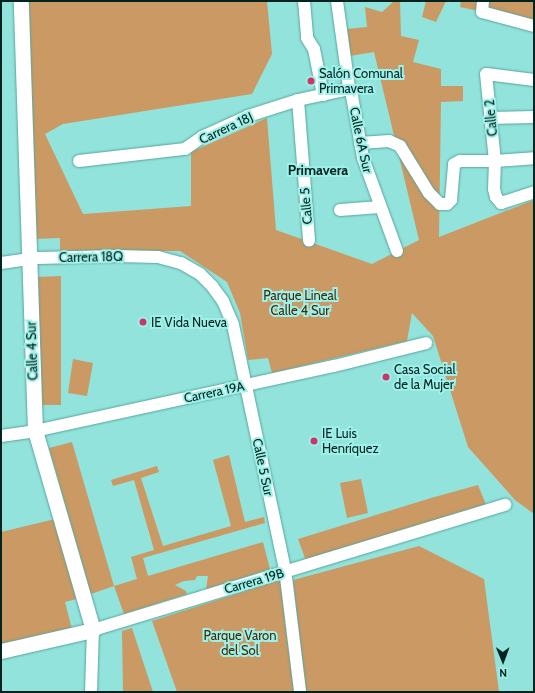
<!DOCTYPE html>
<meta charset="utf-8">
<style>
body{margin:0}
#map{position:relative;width:535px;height:693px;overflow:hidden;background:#92e3db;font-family:Cabin,sans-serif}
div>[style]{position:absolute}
.green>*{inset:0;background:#cb9963}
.roads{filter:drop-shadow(0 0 1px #55a69e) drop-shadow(0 0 1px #55a69e)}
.minor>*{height:12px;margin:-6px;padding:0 6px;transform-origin:6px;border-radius:6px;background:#fff}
.major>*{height:15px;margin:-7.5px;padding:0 7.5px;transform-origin:7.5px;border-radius:7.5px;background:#fff}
.dots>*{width:11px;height:11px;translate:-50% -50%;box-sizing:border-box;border:2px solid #9ff0e8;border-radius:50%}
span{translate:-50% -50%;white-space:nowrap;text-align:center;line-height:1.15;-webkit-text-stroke:4px #9ff0e8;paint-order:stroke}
.poi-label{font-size:13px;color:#012421}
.left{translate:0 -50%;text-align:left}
.street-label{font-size:13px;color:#012421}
.park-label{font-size:13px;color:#452b0c}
.neighbourhood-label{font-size:14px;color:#012421;font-weight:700}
.frame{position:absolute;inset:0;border:2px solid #012421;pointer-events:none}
.north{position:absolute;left:483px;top:641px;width:40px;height:40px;-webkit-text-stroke:3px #9ff0e8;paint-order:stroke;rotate:179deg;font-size:11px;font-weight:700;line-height:16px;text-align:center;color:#012421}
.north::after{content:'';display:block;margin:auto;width:14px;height:18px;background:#012421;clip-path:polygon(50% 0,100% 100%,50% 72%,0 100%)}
</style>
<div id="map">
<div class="green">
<div style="clip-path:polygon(29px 1px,267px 1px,272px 54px,252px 94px,63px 124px,45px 134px,83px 214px,191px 206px,191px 152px,267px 118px,276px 230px,372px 264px,419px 240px,374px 52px,350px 56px,347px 29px,367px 27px,365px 7px,382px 12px,394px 1px,400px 1px,401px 36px,419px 40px,413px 62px,441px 69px,441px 86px,463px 86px,463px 101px,441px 102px,439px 237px,534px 200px,534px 514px,515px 500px,468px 447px,433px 336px,412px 313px,407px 341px,272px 373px,268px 358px,248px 360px,240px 313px,227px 282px,180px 251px,60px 251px,60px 238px,35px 239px)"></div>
<div style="clip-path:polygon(426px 1px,446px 1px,436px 22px,422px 17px)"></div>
<div style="clip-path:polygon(461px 1px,534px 1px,534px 23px,460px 7px)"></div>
<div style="clip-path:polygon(61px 276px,61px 405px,41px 405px,38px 277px)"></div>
<div style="clip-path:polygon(73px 359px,93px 363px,87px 396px,68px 393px)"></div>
<div style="clip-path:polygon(72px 442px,114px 586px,137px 579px,131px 557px,154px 550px,134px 480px,113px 486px,111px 480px,157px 466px,159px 472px,141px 478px,163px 546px,231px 526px,213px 460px,229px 455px,245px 522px,264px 517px,265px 523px,143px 558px,148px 576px,263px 542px,270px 569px,206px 589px,208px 576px,197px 576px,195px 580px,184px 581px,175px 585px,186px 591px,187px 594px,124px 614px,114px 586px,91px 594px,49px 448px)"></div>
<div style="clip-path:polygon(361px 479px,368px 513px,347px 518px,340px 483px)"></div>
<div style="clip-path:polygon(478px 485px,487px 507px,306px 561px,298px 539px,431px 498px)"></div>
<div style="clip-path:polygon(55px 519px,77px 599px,65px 602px,72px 629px,1px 645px,1px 532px)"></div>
<div style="clip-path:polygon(419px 546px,484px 579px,499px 692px,306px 692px,293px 580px)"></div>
<div style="clip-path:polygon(280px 580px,294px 692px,177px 692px,152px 621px)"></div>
<div style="clip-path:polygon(132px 628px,153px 692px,123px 692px,122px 631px)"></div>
</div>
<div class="roads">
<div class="minor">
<div style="left:304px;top:1px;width:37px;rotate:85deg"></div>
<div style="left:307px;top:38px;width:13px;rotate:58deg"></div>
<div style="left:314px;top:49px;width:47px;rotate:78.9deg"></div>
<div style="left:337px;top:1px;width:88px;rotate:82.1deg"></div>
<div style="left:349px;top:88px;width:9px;rotate:69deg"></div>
<div style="left:352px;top:96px;width:63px;rotate:79.9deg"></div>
<div style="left:363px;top:158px;width:99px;rotate:69.9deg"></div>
<div style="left:483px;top:1px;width:11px;rotate:95deg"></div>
<div style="left:482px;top:12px;width:54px;rotate:15.1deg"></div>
<div style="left:534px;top:80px;width:48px;rotate:-172.9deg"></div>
<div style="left:486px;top:74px;width:87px;rotate:84.1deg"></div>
<div style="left:495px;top:161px;width:28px;rotate:92deg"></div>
<div style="left:494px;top:189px;width:8px;rotate:76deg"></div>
<div style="left:496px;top:197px;width:8px;rotate:50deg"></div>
<div style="left:501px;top:203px;width:35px;rotate:-18deg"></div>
<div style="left:298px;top:100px;width:141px;rotate:85.5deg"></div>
<div style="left:490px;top:118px;width:44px;rotate:-1.3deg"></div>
<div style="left:360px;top:143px;width:29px;rotate:-4deg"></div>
<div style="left:389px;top:141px;width:12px;rotate:24deg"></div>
<div style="left:400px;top:146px;width:55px;rotate:58.3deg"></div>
<div style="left:429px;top:193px;width:16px;rotate:45deg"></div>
<div style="left:440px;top:204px;width:7px"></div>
<div style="left:447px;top:204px;width:6px;rotate:-45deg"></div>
<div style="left:451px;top:200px;width:36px;rotate:-85deg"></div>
<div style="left:454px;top:164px;width:7px;rotate:-27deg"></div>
<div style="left:460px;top:161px;width:35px"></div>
<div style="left:495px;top:161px;width:39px;rotate:-4deg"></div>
<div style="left:79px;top:161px;width:107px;rotate:-6.5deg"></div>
<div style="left:185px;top:149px;width:21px;rotate:-35deg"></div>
<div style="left:202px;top:137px;width:51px;rotate:-24.5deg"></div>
<div style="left:248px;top:116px;width:52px;rotate:-17.7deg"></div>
<div style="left:298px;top:100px;width:52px;rotate:-12.2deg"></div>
<div style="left:340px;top:210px;width:40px;rotate:-4.3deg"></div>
<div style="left:1px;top:263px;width:37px;rotate:-8deg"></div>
<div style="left:38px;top:258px;width:79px;rotate:-1.5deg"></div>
<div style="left:117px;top:256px;width:41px;rotate:1.4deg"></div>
<div style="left:158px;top:257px;width:24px;rotate:15deg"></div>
<div style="left:181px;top:263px;width:22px;rotate:30deg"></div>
<div style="left:200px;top:274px;width:17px;rotate:45deg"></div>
<div style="left:212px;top:286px;width:19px;rotate:54deg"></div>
<div style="left:223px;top:301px;width:26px;rotate:67deg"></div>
<div style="left:233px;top:325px;width:249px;rotate:78deg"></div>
<div style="left:285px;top:569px;width:124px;rotate:83deg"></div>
<div style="left:1px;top:436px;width:34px;rotate:-8deg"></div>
<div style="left:35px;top:431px;width:306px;rotate:-12.3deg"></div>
<div style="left:334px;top:366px;width:95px;rotate:-14deg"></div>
<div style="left:91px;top:692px;width:62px;rotate:-88.2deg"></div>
<div style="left:93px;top:630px;width:431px;rotate:-16.9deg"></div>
</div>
<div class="major">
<div style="left:1px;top:651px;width:94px;rotate:-12.9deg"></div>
<div style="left:93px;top:630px;width:207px;rotate:-106.2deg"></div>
<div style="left:35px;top:431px;width:430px;rotate:-91.9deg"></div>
</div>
</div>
<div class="dots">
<div style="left:311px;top:81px;background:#c73862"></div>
<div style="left:143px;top:322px;background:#c73862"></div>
<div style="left:386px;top:377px;background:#c73862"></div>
<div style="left:314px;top:441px;background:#c73862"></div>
</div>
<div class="poi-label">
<span class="left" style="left:319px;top:81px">Salón Comunal<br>Primavera</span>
<span class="left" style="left:151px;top:322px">IE Vida Nueva</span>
<span class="left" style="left:394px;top:377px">Casa Social<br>de la Mujer</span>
<span class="left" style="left:322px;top:441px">IE Luis<br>Henríquez</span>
</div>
<div class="street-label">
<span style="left:491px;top:118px;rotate:-95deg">Calle 2</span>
<span style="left:226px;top:128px;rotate:-25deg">Carrera 18J</span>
<span style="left:361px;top:140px;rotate:78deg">Calle 6A Sur</span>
<span style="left:306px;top:206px;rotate:-95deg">Calle 5</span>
<span style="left:91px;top:257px;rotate:-1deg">Carrera 18Q</span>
<span style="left:32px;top:351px;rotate:-92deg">Calle 4 Sur</span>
<span style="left:214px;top:392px;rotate:-12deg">Carrera 19A</span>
<span style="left:263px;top:467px;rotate:78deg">Calle 5 Sur</span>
<span style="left:254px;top:581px;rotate:-16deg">Carrera 19B</span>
</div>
<div class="park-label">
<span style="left:300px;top:303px">Parque Lineal<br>Calle 4 Sur</span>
<span style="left:240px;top:643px">Parque Varon<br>del Sol</span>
</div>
<div class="neighbourhood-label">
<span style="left:318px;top:170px">Primavera</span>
</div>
<div class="frame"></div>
<div class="north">N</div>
</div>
